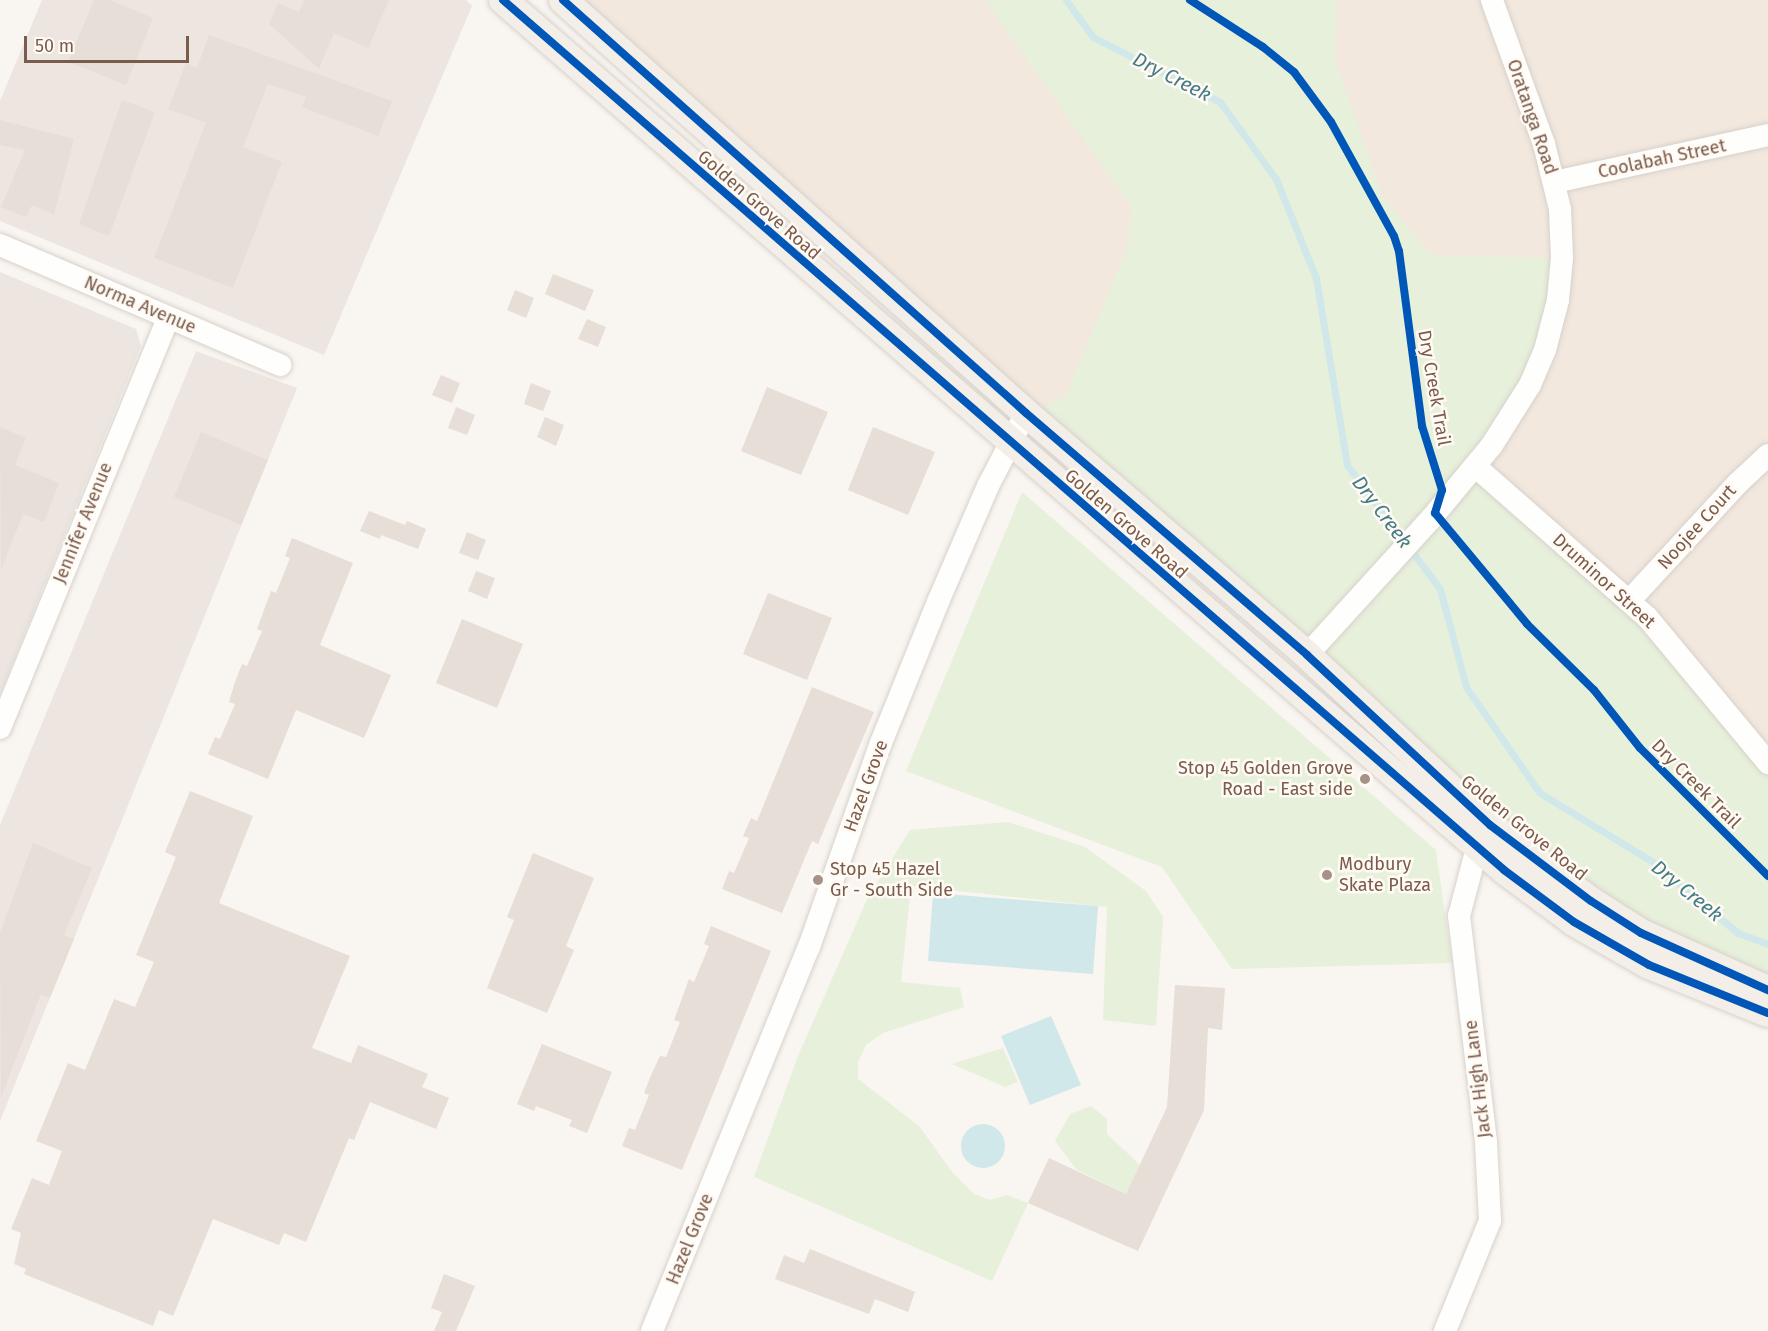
<!DOCTYPE html>
<style>
body{margin:0}
#map{position:relative;width:1768px;height:1331px;overflow:hidden;background:#f9f5f0;font-family:"Fira Sans",sans-serif}
div>[style]{position:absolute}
.residential>*{inset:0;background:#f2e8de}
.industrial>*{inset:0;background:#ede5e0}
.green>*{inset:0;background:#e7f0db}
.water>*{inset:0;background:#d0e8ea}
.round{border-radius:50%}
.stream>*{height:7px;margin:-3.5px;padding:0 3.5px;transform-origin:3.5px;border-radius:3.5px;background:#d0e8ea}
.building>*{inset:0;background:#e6ded7}
.roads{filter:drop-shadow(0 0 2px #d7d1cb) drop-shadow(0 0 2px #d7d1cb)}
.minor>*{height:22px;margin:-11px;padding:0 11px;transform-origin:11px;border-radius:11px;background:#fefefd}
.major>*{height:28px;margin:-14px;padding:0 14px;transform-origin:14px;border-radius:14px;background:#f3eee8}
.cycleway>*{height:8px;margin:-4px;padding:0 4px;transform-origin:4px;border-radius:4px;background:#0057b8}
.dots>*{width:16px;height:16px;translate:-50% -50%;box-sizing:border-box;border:3px solid #fffaf3;border-radius:50%}
span{translate:-50% -50%;white-space:nowrap;text-align:center;line-height:1.15;-webkit-text-stroke:5px #fffaf3;paint-order:stroke}
.street-label{font-size:18px;color:#7a5c4d}
.poi-label{font-size:18px;color:#7a5c4d}
.right{translate:-100% -50%;text-align:right}
.left{translate:0 -50%;text-align:left}
.water-label{font-size:20px;color:#437c86;font-style:italic}
.scale{position:absolute;left:24px;top:36px;width:165px;height:27px;box-sizing:border-box;border:3px solid #7a5c4d;border-top:0;padding-left:8px;font-size:18px;line-height:21px;white-space:nowrap;color:#7a5c4d;-webkit-text-stroke:4px #fffaf3;paint-order:stroke}
</style>
<div id="map">
<div class="residential">
<div style="clip-path:polygon(563px 0,1768px 0,1768px 990px,1641px 933px)"></div>
</div>
<div class="industrial">
<div style="clip-path:polygon(42px 0,466px 0,472px 6px,324px 355px,0 221px,0 101px)"></div>
<div style="clip-path:polygon(0 272px,136px 329px,141px 346px,0 694px)"></div>
<div style="clip-path:polygon(196px 351px,297px 388px,0 1121px,0 825px)"></div>
</div>
<div class="green">
<div style="clip-path:polygon(985px 0,1337px 0,1335px 60px,1382px 195px,1431px 255px,1562px 258px,1545px 350px,1475px 466px,1647px 617px,1768px 763px,1768px 990px,1591px 901px,1026px 413px,1066px 396px,1127px 248px,1132px 208px)"></div>
<div style="clip-path:polygon(1022px 492px,1436px 850px,1452px 963px,1232px 969px,1162px 867px,906px 771px)"></div>
<div style="clip-path:polygon(1008px 822px,1085px 847px,1146px 891px,1163px 917px,1156px 1026px,1103px 1020px,1107px 907px,911px 886px,901px 982px,960px 988px,964px 1007px,883px 1033px,866px 1045px,858px 1062px,858px 1079px,919px 1126px,953px 1173px,974px 1194px,990px 1200px,1007px 1195px,1028px 1203px,992px 1281px,754px 1177px,798px 1056px,868px 897px,910px 830px)"></div>
<div style="clip-path:polygon(1003px 1048px,1018px 1082px,1005px 1087px,952px 1064px)"></div>
<div style="clip-path:polygon(1091px 1106px,1107px 1119px,1107px 1134px,1140px 1165px,1126px 1194px,1077px 1170px,1055px 1141px,1070px 1114px)"></div>
</div>
<div class="water">
<div style="clip-path:polygon(933px 893px,1098px 906px,1093px 974px,928px 961px)"></div>
<div style="clip-path:polygon(1051px 1016px,1081px 1085px,1030px 1105px,1001px 1036px)"></div>
<div class="round" style="left:961px;top:1124px;width:44px;height:44px"></div>
</div>
<div class="stream">
<div style="left:1066px;top:0;width:46px;rotate:53.9deg"></div>
<div style="left:1093px;top:37px;width:143px;rotate:27.1deg"></div>
<div style="left:1220px;top:102px;width:95px;rotate:54deg"></div>
<div style="left:1276px;top:179px;width:107px;rotate:68deg"></div>
<div style="left:1316px;top:278px;width:190px;rotate:80.6deg"></div>
<div style="left:1347px;top:465px;width:155px;rotate:53.1deg"></div>
<div style="left:1440px;top:589px;width:101px;rotate:75.1deg"></div>
<div style="left:1466px;top:687px;width:129px;rotate:55.1deg"></div>
<div style="left:1540px;top:793px;width:132px;rotate:31.4deg"></div>
<div style="left:1653px;top:862px;width:111px;rotate:39.9deg"></div>
<div style="left:1738px;top:933px;width:32px;rotate:20deg"></div>
</div>
<div class="building">
<div style="clip-path:polygon(94px 0,109px 0,153px 18px,126px 85px,68px 62px)"></div>
<div style="clip-path:polygon(304px 0,389px 0,368px 48px,334px 33px,319px 69px,269px 24px,278px 3px,299px 12px)"></div>
<div style="clip-path:polygon(209px 35px,392px 101px,378px 136px,302px 107px,306px 97px,268px 84px,243px 147px,282px 162px,233px 288px,154px 258px,206px 123px,168px 109px,186px 63px,197px 68px)"></div>
<div style="clip-path:polygon(122px 100px,155px 112px,109px 236px,79px 224px)"></div>
<div style="clip-path:polygon(0 120px,74px 139px,54px 214px,32px 205px,26px 217px,1px 207px,25px 150px,0 145px)"></div>
<div style="clip-path:polygon(553px 274px,594px 290px,585px 311px,545px 294px)"></div>
<div style="clip-path:polygon(515px 290px,534px 298px,526px 318px,507px 310px)"></div>
<div style="clip-path:polygon(587px 319px,606px 327px,598px 347px,578px 339px)"></div>
<div style="clip-path:polygon(441px 375px,460px 383px,452px 403px,432px 395px)"></div>
<div style="clip-path:polygon(531px 383px,551px 391px,543px 411px,524px 404px)"></div>
<div style="clip-path:polygon(767px 387px,828px 412px,801px 475px,741px 451px)"></div>
<div style="clip-path:polygon(456px 407px,475px 415px,467px 435px,448px 428px)"></div>
<div style="clip-path:polygon(545px 417px,564px 425px,556px 446px,537px 437px)"></div>
<div style="clip-path:polygon(0 427px,26px 438px,15px 465px,59px 483px,44px 522px,23px 514px,1px 570px)"></div>
<div style="clip-path:polygon(873px 427px,935px 452px,908px 515px,848px 490px)"></div>
<div style="clip-path:polygon(201px 432px,268px 460px,241px 525px,174px 497px)"></div>
<div style="clip-path:polygon(369px 511px,405px 525px,407px 521px,426px 529px,418px 549px,381px 535px,380px 539px,360px 531px)"></div>
<div style="clip-path:polygon(467px 532px,486px 540px,478px 560px,459px 553px)"></div>
<div style="clip-path:polygon(292px 538px,353px 563px,320px 645px,391px 675px,364px 738px,296px 710px,268px 779px,208px 754px,215px 737px,220px 739px,235px 704px,229px 702px,235px 682px,242px 664px,247px 666px,262px 631px,257px 629px,271px 591px,276px 593px,290px 558px,285px 556px)"></div>
<div style="clip-path:polygon(476px 571px,495px 578px,487px 599px,468px 591px)"></div>
<div style="clip-path:polygon(768px 593px,832px 618px,807px 680px,743px 654px)"></div>
<div style="clip-path:polygon(462px 619px,523px 644px,497px 708px,436px 683px)"></div>
<div style="clip-path:polygon(812px 687px,874px 712px,818px 844px,812px 841px,782px 913px,722px 889px,729px 871px,734px 873px,749px 838px,743px 836px,751px 818px,757px 821px)"></div>
<div style="clip-path:polygon(190px 791px,253px 816px,219px 903px,350px 956px,312px 1048px,351px 1063px,358px 1045px,428px 1074px,422px 1087px,449px 1098px,436px 1129px,370px 1102px,354px 1140px,349px 1138px,306px 1242px,284px 1233px,279px 1245px,213px 1219px,173px 1316px,159px 1310px,153px 1326px,24px 1274px,26px 1269px,14px 1264px,21px 1233px,11px 1229px,32px 1178px,49px 1185px,62px 1151px,36px 1141px,68px 1063px,85px 1070px,114px 999px,135px 1007px,154px 962px,136px 955px,176px 857px,165px 852px)"></div>
<div style="clip-path:polygon(33px 843px,92px 868px,64px 935px,74px 939px,50px 998px,41px 994px,1px 1097px,0 933px)"></div>
<div style="clip-path:polygon(533px 853px,594px 878px,566px 946px,574px 950px,547px 1013px,487px 988px,514px 920px,507px 917px)"></div>
<div style="clip-path:polygon(711px 926px,771px 951px,682px 1170px,622px 1146px,629px 1128px,635px 1130px,649px 1095px,644px 1093px,651px 1075px,660px 1056px,666px 1057px,680px 1022px,674px 1020px,689px 979px,694px 982px,709px 946px,704px 944px)"></div>
<div style="clip-path:polygon(1175px 985px,1225px 988px,1222px 1030px,1208px 1028px,1204px 1110px,1138px 1251px,1028px 1203px,1049px 1158px,1126px 1194px,1167px 1107px)"></div>
<div style="clip-path:polygon(542px 1044px,612px 1072px,587px 1133px,569px 1126px,572px 1120px,536px 1106px,534px 1111px,517px 1104px)"></div>
<div style="clip-path:polygon(810px 1249px,915px 1292px,908px 1312px,875px 1299px,869px 1314px,775px 1279px,784px 1255px,804px 1263px)"></div>
<div style="clip-path:polygon(444px 1274px,475px 1286px,456px 1331px,434px 1331px,442px 1312px,431px 1308px)"></div>
</div>
<div class="roads">
<div class="minor">
<div style="left:1555px;top:182px;width:218px;rotate:-12.4deg"></div>
<div style="left:0;top:245px;width:305px;rotate:23.2deg"></div>
<div style="left:1475px;top:466px;width:229px;rotate:41.3deg"></div>
<div style="left:1647px;top:617px;width:190px;rotate:50.3deg"></div>
<div style="left:1629px;top:601px;width:161px;rotate:-47.3deg"></div>
<div style="left:1738px;top:483px;width:41px;rotate:-43deg"></div>
<div style="left:1307px;top:655px;width:183px;rotate:-47.7deg"></div>
<div style="left:1430px;top:520px;width:97px;rotate:-50.4deg"></div>
<div style="left:1492px;top:445px;width:71px;rotate:-57.7deg"></div>
<div style="left:1530px;top:385px;width:38px;rotate:-67deg"></div>
<div style="left:1545px;top:350px;width:52px;rotate:-75.4deg"></div>
<div style="left:1558px;top:300px;width:42px;rotate:-84.6deg"></div>
<div style="left:1562px;top:258px;width:49px;rotate:-92.3deg"></div>
<div style="left:1560px;top:209px;width:67px;rotate:-103.8deg"></div>
<div style="left:1544px;top:144px;width:153px;rotate:-109.9deg"></div>
<div style="left:0;top:728px;width:443px;rotate:-67.7deg"></div>
<div style="left:652px;top:1331px;width:415px;rotate:-67.8deg"></div>
<div style="left:809px;top:947px;width:216px;rotate:-70.6deg"></div>
<div style="left:881px;top:743px;width:152px;rotate:-68deg"></div>
<div style="left:938px;top:602px;width:126px;rotate:-66.7deg"></div>
<div style="left:988px;top:486px;width:82px;rotate:-62.5deg"></div>
<div style="left:1445px;top:1331px;width:119px;rotate:-67.8deg"></div>
<div style="left:1490px;top:1221px;width:79px;rotate:-92.9deg"></div>
<div style="left:1486px;top:1142px;width:228px;rotate:-96.8deg"></div>
<div style="left:1459px;top:916px;width:70px;rotate:-75.2deg"></div>
<div style="left:1477px;top:848px;width:16px;rotate:-60deg"></div>
</div>
<div class="major">
<div style="left:503px;top:0;width:1326px;rotate:40.99deg"></div>
<div style="left:1504px;top:870px;width:87px;rotate:36.6deg"></div>
<div style="left:1574px;top:922px;width:86px;rotate:29.8deg"></div>
<div style="left:1649px;top:965px;width:128px;rotate:22deg"></div>
<div style="left:563px;top:0;width:620px;rotate:41.73deg"></div>
<div style="left:1026px;top:413px;width:371px;rotate:40.7deg"></div>
<div style="left:1307px;top:655px;width:250px;rotate:42.9deg"></div>
<div style="left:1490px;top:825px;width:126px;rotate:37deg"></div>
<div style="left:1591px;top:901px;width:59px;rotate:32.6deg"></div>
<div style="left:1641px;top:933px;width:139px;rotate:24.2deg"></div>
</div>
</div>
<div class="cycleway">
<div style="left:503px;top:0;width:1326px;rotate:40.99deg"></div>
<div style="left:1504px;top:870px;width:87px;rotate:36.6deg"></div>
<div style="left:1574px;top:922px;width:86px;rotate:29.8deg"></div>
<div style="left:1649px;top:965px;width:128px;rotate:22deg"></div>
<div style="left:563px;top:0;width:620px;rotate:41.73deg"></div>
<div style="left:1026px;top:413px;width:371px;rotate:40.7deg"></div>
<div style="left:1307px;top:655px;width:250px;rotate:42.9deg"></div>
<div style="left:1490px;top:825px;width:126px;rotate:37deg"></div>
<div style="left:1591px;top:901px;width:59px;rotate:32.6deg"></div>
<div style="left:1641px;top:933px;width:139px;rotate:24.2deg"></div>
<div style="left:1190px;top:0;width:87px;rotate:32.8deg"></div>
<div style="left:1263px;top:47px;width:40px;rotate:39deg"></div>
<div style="left:1294px;top:72px;width:62px;rotate:53.5deg"></div>
<div style="left:1331px;top:122px;width:130px;rotate:61.1deg"></div>
<div style="left:1394px;top:236px;width:16px;rotate:72deg"></div>
<div style="left:1399px;top:251px;width:177px;rotate:82.5deg"></div>
<div style="left:1422px;top:426px;width:67px;rotate:72.6deg"></div>
<div style="left:1442px;top:490px;width:24px;rotate:107deg"></div>
<div style="left:1435px;top:513px;width:144px;rotate:50.3deg"></div>
<div style="left:1527px;top:624px;width:94px;rotate:44.6deg"></div>
<div style="left:1594px;top:690px;width:74px;rotate:51.6deg"></div>
<div style="left:1640px;top:748px;width:181px;rotate:45deg"></div>
</div>
<div class="dots">
<div style="left:1365px;top:779px;background:#a69286"></div>
<div style="left:1327px;top:875px;background:#a69286"></div>
<div style="left:818px;top:880px;background:#a69286"></div>
</div>
<div class="street-label">
<span style="left:1532px;top:117px;rotate:71deg">Oratanga Road</span>
<span style="left:1662px;top:159px;rotate:-12deg">Coolabah Street</span>
<span style="left:759px;top:205px;rotate:41deg">Golden Grove Road</span>
<span style="left:140px;top:305px;rotate:23deg">Norma Avenue</span>
<span style="left:1434px;top:388px;rotate:80deg">Dry Creek Trail</span>
<span style="left:83px;top:523px;rotate:-68deg">Jennifer Avenue</span>
<span style="left:1126px;top:524px;rotate:41deg">Golden Grove Road</span>
<span style="left:1697px;top:527px;rotate:-48deg">Noojee Court</span>
<span style="left:1604px;top:581px;rotate:42deg">Druminor Street</span>
<span style="left:1696px;top:784px;rotate:45deg">Dry Creek Trail</span>
<span style="left:866px;top:786px;rotate:-70deg">Hazel Grove</span>
<span style="left:1524px;top:828px;rotate:39deg">Golden Grove Road</span>
<span style="left:1478px;top:1079px;rotate:-97deg">Jack High Lane</span>
<span style="left:690px;top:1239px;rotate:-68deg">Hazel Grove</span>
</div>
<div class="poi-label">
<span class="right" style="left:1353px;top:779px">Stop 45 Golden Grove<br>Road - East side</span>
<span class="left" style="left:1339px;top:875px">Modbury<br>Skate Plaza</span>
<span class="left" style="left:830px;top:880px">Stop 45 Hazel<br>Gr - South Side</span>
</div>
<div class="water-label">
<span style="left:1172px;top:77px;rotate:27deg">Dry Creek</span>
<span style="left:1382px;top:512px;rotate:53deg">Dry Creek</span>
<span style="left:1687px;top:891px;rotate:39deg">Dry Creek</span>
</div>
<div class="scale">50 m</div>
</div>
